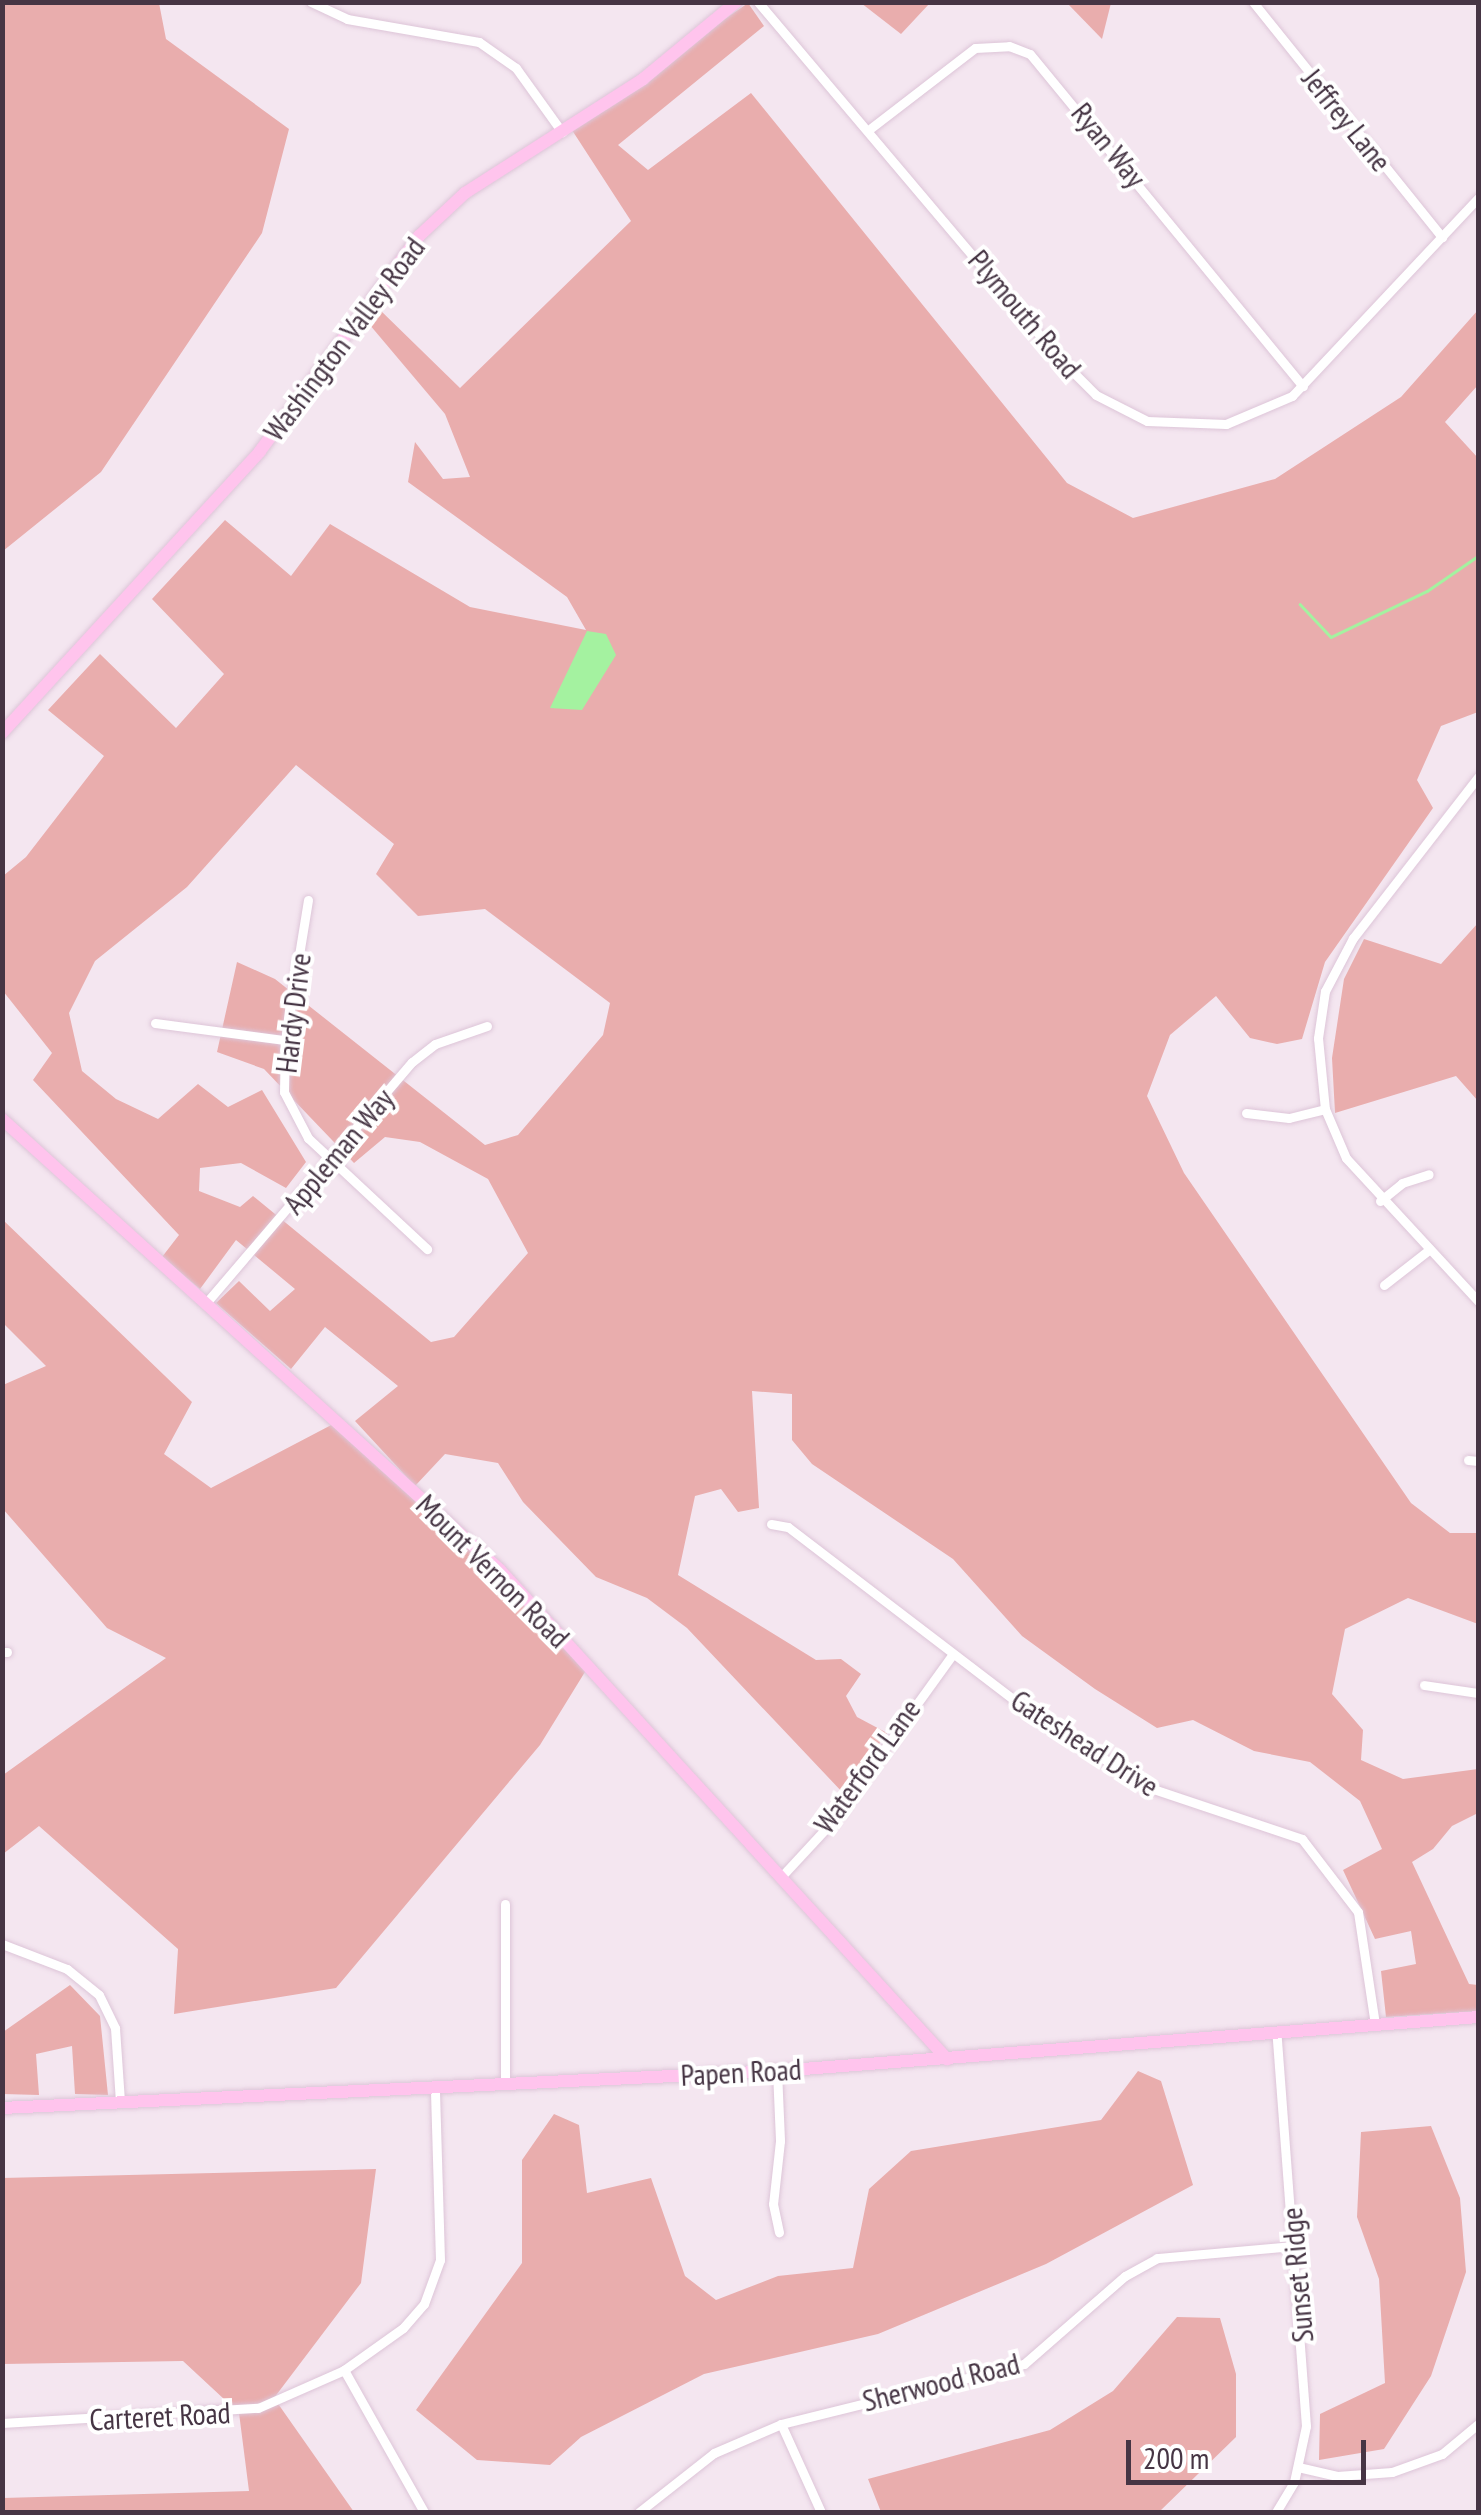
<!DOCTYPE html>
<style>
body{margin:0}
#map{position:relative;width:1481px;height:2515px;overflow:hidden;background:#f4e6f0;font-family:"PT Sans Narrow",sans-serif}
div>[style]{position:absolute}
.green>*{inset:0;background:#e9adad}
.water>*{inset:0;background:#a4f2a0}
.stream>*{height:2.5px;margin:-1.25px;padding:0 1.25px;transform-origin:1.25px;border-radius:1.25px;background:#a4f2a0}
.roads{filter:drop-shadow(0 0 2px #ddc5d8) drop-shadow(0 0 2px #ddc5d8)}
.street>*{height:9px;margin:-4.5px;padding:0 4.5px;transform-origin:4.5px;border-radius:4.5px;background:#fff}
.secondary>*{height:12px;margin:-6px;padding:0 6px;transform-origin:6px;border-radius:6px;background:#ffc4ed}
span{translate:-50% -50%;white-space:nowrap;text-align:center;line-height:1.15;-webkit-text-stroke:8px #fff;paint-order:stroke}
.street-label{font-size:30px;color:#463544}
.frame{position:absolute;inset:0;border:5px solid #463544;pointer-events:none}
.scale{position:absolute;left:1126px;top:2440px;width:240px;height:45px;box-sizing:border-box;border:5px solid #463544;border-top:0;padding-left:12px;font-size:30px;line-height:35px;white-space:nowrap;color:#463544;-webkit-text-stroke:8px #fff;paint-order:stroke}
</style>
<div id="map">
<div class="green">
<div style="clip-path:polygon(2px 3px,159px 3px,166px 39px,289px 129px,262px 233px,101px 472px,3px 551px)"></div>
<div style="clip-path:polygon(evenodd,748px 3px,764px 26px,618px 145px,648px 170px,751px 93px,1067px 483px,1133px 518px,1275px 479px,1401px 397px,1478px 310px,1478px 385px,1445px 422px,1478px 458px,1478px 712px,1441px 726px,1417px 780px,1433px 808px,1325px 962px,1302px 1039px,1277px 1044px,1250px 1038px,1216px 996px,1170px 1035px,1147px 1096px,1184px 1173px,1411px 1503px,1450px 1533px,1478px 1533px,1478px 1624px,1408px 1598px,1345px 1629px,1332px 1694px,1363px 1730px,1361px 1760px,1403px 1779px,1478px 1769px,1478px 1813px,1452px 1826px,1433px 1849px,1412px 1862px,1469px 1984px,1478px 1985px,1478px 2011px,1386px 2017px,1381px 1971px,1416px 1964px,1411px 1931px,1375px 1939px,1343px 1870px,1382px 1849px,1360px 1801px,1310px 1762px,1254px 1751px,1193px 1720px,1157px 1728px,1095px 1689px,1022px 1636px,953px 1559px,812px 1464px,792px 1440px,792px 1394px,752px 1391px,759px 1508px,738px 1512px,721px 1489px,695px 1496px,678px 1575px,816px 1660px,841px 1659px,861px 1674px,846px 1696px,857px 1717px,887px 1733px,844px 1794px,687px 1628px,647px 1598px,596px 1577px,523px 1502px,498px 1463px,445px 1454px,415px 1486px,355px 1421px,398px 1386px,325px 1327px,291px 1369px,216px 1303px,239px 1281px,270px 1311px,295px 1289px,236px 1240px,200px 1289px,162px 1257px,179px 1235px,33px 1080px,52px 1053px,3px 991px,3px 876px,26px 857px,104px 756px,48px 710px,100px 654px,176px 728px,224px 674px,152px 599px,225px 520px,291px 576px,330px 524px,470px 607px,586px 630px,567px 597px,408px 482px,415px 442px,443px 479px,470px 477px,445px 414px,364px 318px,379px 309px,460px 388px,631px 221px,570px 127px,748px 3px,296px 765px,394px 844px,376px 874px,418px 916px,485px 909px,610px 1003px,603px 1035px,518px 1135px,485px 1145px,275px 979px,237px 962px,217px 1052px,264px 1069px,354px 1163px,385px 1137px,420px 1142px,488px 1179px,528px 1253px,454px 1337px,431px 1342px,253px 1196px,240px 1207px,199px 1191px,200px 1168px,241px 1163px,286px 1188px,306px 1162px,262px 1090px,228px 1107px,198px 1084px,158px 1119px,116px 1099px,82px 1071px,69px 1013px,95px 961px,187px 887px,296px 765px)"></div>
<div style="clip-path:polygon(861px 3px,930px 3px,901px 34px)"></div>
<div style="clip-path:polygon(1067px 3px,1111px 3px,1102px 39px)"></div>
<div style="clip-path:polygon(1478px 923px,1478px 1101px,1456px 1076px,1335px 1113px,1332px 1058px,1344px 979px,1364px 939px,1441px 964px)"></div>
<div style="clip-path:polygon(2px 1219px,192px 1402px,164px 1454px,211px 1488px,337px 1422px,500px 1570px,588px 1667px,540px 1745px,336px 1988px,174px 2014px,178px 1949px,39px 1826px,3px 1854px,3px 1775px,166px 1658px,107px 1628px,3px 1509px,3px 1385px,46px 1366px,3px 1323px)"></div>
<div style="clip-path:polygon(70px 1985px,100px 2016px,108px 2095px,75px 2094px,72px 2046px,36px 2054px,39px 2095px,3px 2094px,3px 2032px)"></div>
<div style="clip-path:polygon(1138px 2071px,1161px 2081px,1193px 2185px,1046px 2264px,878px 2334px,704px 2374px,581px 2437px,550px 2465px,477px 2460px,416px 2410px,522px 2263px,522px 2160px,554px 2114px,579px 2125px,587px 2193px,651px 2178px,685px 2276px,716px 2300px,778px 2276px,853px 2268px,869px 2189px,911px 2151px,1101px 2120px)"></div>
<div style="clip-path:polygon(1431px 2126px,1460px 2198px,1466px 2272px,1431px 2376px,1384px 2449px,1319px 2460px,1320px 2414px,1385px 2383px,1379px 2279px,1357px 2217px,1361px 2132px)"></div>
<div style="clip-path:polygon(376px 2169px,361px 2283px,274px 2398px,354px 2512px,3px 2512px,3px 2498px,249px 2491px,239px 2413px,183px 2361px,3px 2364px,2px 2178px)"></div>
<div style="clip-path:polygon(1177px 2317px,1220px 2318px,1236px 2374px,1236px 2437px,1159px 2512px,881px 2512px,868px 2479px,1050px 2430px,1113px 2391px)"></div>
</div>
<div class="water">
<div style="clip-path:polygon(587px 631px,606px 634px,616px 655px,582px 710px,550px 708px)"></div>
</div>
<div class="stream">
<div style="left:1300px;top:604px;width:45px;rotate:46.8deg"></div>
<div style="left:1331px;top:637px;width:106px;rotate:-25.6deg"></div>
<div style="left:1427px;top:591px;width:62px;rotate:-34.5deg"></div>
</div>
<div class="roads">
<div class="street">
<div style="left:311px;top:2px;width:40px;rotate:25deg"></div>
<div style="left:347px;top:19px;width:134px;rotate:9.9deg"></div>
<div style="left:479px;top:42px;width:45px;rotate:35.1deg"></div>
<div style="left:516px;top:68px;width:79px;rotate:54.3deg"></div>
<div style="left:758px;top:2px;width:469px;rotate:49.8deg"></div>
<div style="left:1061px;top:360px;width:49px;rotate:45deg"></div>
<div style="left:1096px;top:395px;width:57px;rotate:27deg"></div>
<div style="left:1147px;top:421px;width:79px;rotate:2.2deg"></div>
<div style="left:1226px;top:424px;width:72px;rotate:-23deg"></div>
<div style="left:1292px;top:396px;width:272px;rotate:-46.8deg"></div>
<div style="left:1253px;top:2px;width:302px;rotate:51.2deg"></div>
<div style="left:871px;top:128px;width:131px;rotate:-37.6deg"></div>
<div style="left:975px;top:48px;width:34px;rotate:-3deg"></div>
<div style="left:1009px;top:46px;width:22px;rotate:21deg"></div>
<div style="left:1030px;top:54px;width:430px;rotate:50.6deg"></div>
<div style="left:1478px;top:777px;width:204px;rotate:127.8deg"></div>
<div style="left:1353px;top:938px;width:60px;rotate:117.8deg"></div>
<div style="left:1325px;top:991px;width:48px;rotate:98.5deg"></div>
<div style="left:1318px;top:1038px;width:71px;rotate:84.4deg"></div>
<div style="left:1325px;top:1109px;width:53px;rotate:66.8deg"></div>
<div style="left:1346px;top:1158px;width:195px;rotate:47.3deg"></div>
<div style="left:308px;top:900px;width:142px;rotate:99.3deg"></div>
<div style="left:285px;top:1040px;width:52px;rotate:91.1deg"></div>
<div style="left:284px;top:1092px;width:52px;rotate:62.4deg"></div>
<div style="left:308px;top:1138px;width:163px;rotate:43deg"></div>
<div style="left:155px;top:1023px;width:131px;rotate:7.5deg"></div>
<div style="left:1246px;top:1113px;width:43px;rotate:6.6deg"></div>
<div style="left:1289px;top:1118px;width:37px;rotate:-14deg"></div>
<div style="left:1380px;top:1201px;width:28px;rotate:-39deg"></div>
<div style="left:1402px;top:1183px;width:28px;rotate:-18deg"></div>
<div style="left:1384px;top:1285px;width:58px;rotate:-38deg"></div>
<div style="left:206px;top:1303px;width:317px;rotate:-49.5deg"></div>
<div style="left:412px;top:1062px;width:29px;rotate:-38deg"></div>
<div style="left:435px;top:1044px;width:55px;rotate:-19.1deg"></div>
<div style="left:1468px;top:1460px;width:10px;rotate:6deg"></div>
<div style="left:771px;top:1524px;width:17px;rotate:10deg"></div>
<div style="left:788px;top:1527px;width:308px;rotate:37.4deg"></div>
<div style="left:1033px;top:1714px;width:138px;rotate:32.3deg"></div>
<div style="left:1150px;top:1788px;width:160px;rotate:18.5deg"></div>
<div style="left:1302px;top:1839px;width:92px;rotate:52.5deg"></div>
<div style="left:1358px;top:1912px;width:113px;rotate:81.4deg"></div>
<div style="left:2px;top:1652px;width:5px"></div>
<div style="left:1424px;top:1685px;width:55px;rotate:8.4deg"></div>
<div style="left:781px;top:1877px;width:74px;rotate:-47.2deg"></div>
<div style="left:831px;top:1823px;width:208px;rotate:-54.2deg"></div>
<div style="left:2px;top:1944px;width:70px;rotate:21deg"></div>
<div style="left:67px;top:1969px;width:41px;rotate:39.1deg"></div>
<div style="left:99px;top:1995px;width:37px;rotate:64deg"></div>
<div style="left:115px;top:2028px;width:73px;rotate:86.1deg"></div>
<div style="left:777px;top:2071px;width:70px;rotate:87.5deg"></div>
<div style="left:780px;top:2141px;width:63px;rotate:96.3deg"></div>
<div style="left:773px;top:2204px;width:29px;rotate:78deg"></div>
<div style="left:505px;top:2084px;width:180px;rotate:-90deg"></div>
<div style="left:344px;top:2370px;width:163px;rotate:60.6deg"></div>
<div style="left:2px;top:2423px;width:256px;rotate:-3.4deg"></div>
<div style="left:258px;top:2408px;width:94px;rotate:-23.8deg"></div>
<div style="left:344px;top:2370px;width:72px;rotate:-35.4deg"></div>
<div style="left:403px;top:2328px;width:32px;rotate:-49deg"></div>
<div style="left:424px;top:2304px;width:47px;rotate:-70deg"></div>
<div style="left:440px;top:2260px;width:173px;rotate:-91.7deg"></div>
<div style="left:781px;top:2424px;width:97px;rotate:65.6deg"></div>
<div style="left:1298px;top:2467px;width:40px;rotate:13deg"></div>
<div style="left:1337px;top:2476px;width:55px;rotate:-4.2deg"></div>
<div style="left:1392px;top:2472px;width:53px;rotate:-19.8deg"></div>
<div style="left:1442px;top:2454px;width:47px;rotate:-39.8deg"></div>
<div style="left:639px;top:2512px;width:95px;rotate:-38.2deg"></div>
<div style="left:714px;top:2453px;width:73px;rotate:-23.4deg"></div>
<div style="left:781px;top:2424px;width:250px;rotate:-13.9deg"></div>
<div style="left:1024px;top:2364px;width:134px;rotate:-41.1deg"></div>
<div style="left:1125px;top:2276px;width:37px;rotate:-29deg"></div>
<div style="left:1157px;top:2258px;width:138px;rotate:-5deg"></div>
<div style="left:1276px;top:2512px;width:35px;rotate:-59deg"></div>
<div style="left:1294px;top:2482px;width:57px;rotate:-77.9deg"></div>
<div style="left:1306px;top:2426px;width:396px;rotate:-94.3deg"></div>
</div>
<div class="secondary">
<div style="left:2px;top:733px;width:382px;rotate:-47.5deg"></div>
<div style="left:260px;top:451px;width:267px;rotate:-53.5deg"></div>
<div style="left:419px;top:236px;width:63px;rotate:-43.1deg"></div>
<div style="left:465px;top:193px;width:211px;rotate:-32.6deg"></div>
<div style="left:643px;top:79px;width:121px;rotate:-39.6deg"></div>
<div style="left:2px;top:1119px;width:672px;rotate:42.16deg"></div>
<div style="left:500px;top:1570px;width:663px;rotate:47.57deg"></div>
<div style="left:2px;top:2108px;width:776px;rotate:-2.73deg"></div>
<div style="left:777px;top:2071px;width:703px;rotate:-4.4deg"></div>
</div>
</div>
<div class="street-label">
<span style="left:1347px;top:120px;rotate:51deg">Jeffrey Lane</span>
<span style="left:1109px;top:145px;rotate:51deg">Ryan Way</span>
<span style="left:1025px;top:314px;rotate:50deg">Plymouth Road</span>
<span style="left:344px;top:339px;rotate:-53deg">Washington Valley Road</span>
<span style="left:293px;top:1013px;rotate:-83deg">Hardy Drive</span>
<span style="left:338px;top:1151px;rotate:-50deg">Appleman Way</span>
<span style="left:493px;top:1571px;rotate:45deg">Mount Vernon Road</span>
<span style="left:1085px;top:1743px;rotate:33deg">Gateshead Drive</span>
<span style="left:867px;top:1766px;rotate:-54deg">Waterford Lane</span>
<span style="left:741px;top:2072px;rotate:-3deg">Papen Road</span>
<span style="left:1297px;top:2275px;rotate:-95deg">Sunset Ridge</span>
<span style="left:941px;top:2382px;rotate:-14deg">Sherwood Road</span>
<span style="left:160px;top:2416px;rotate:-3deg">Carteret Road</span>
</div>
<div class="frame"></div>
<div class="scale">200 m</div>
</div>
